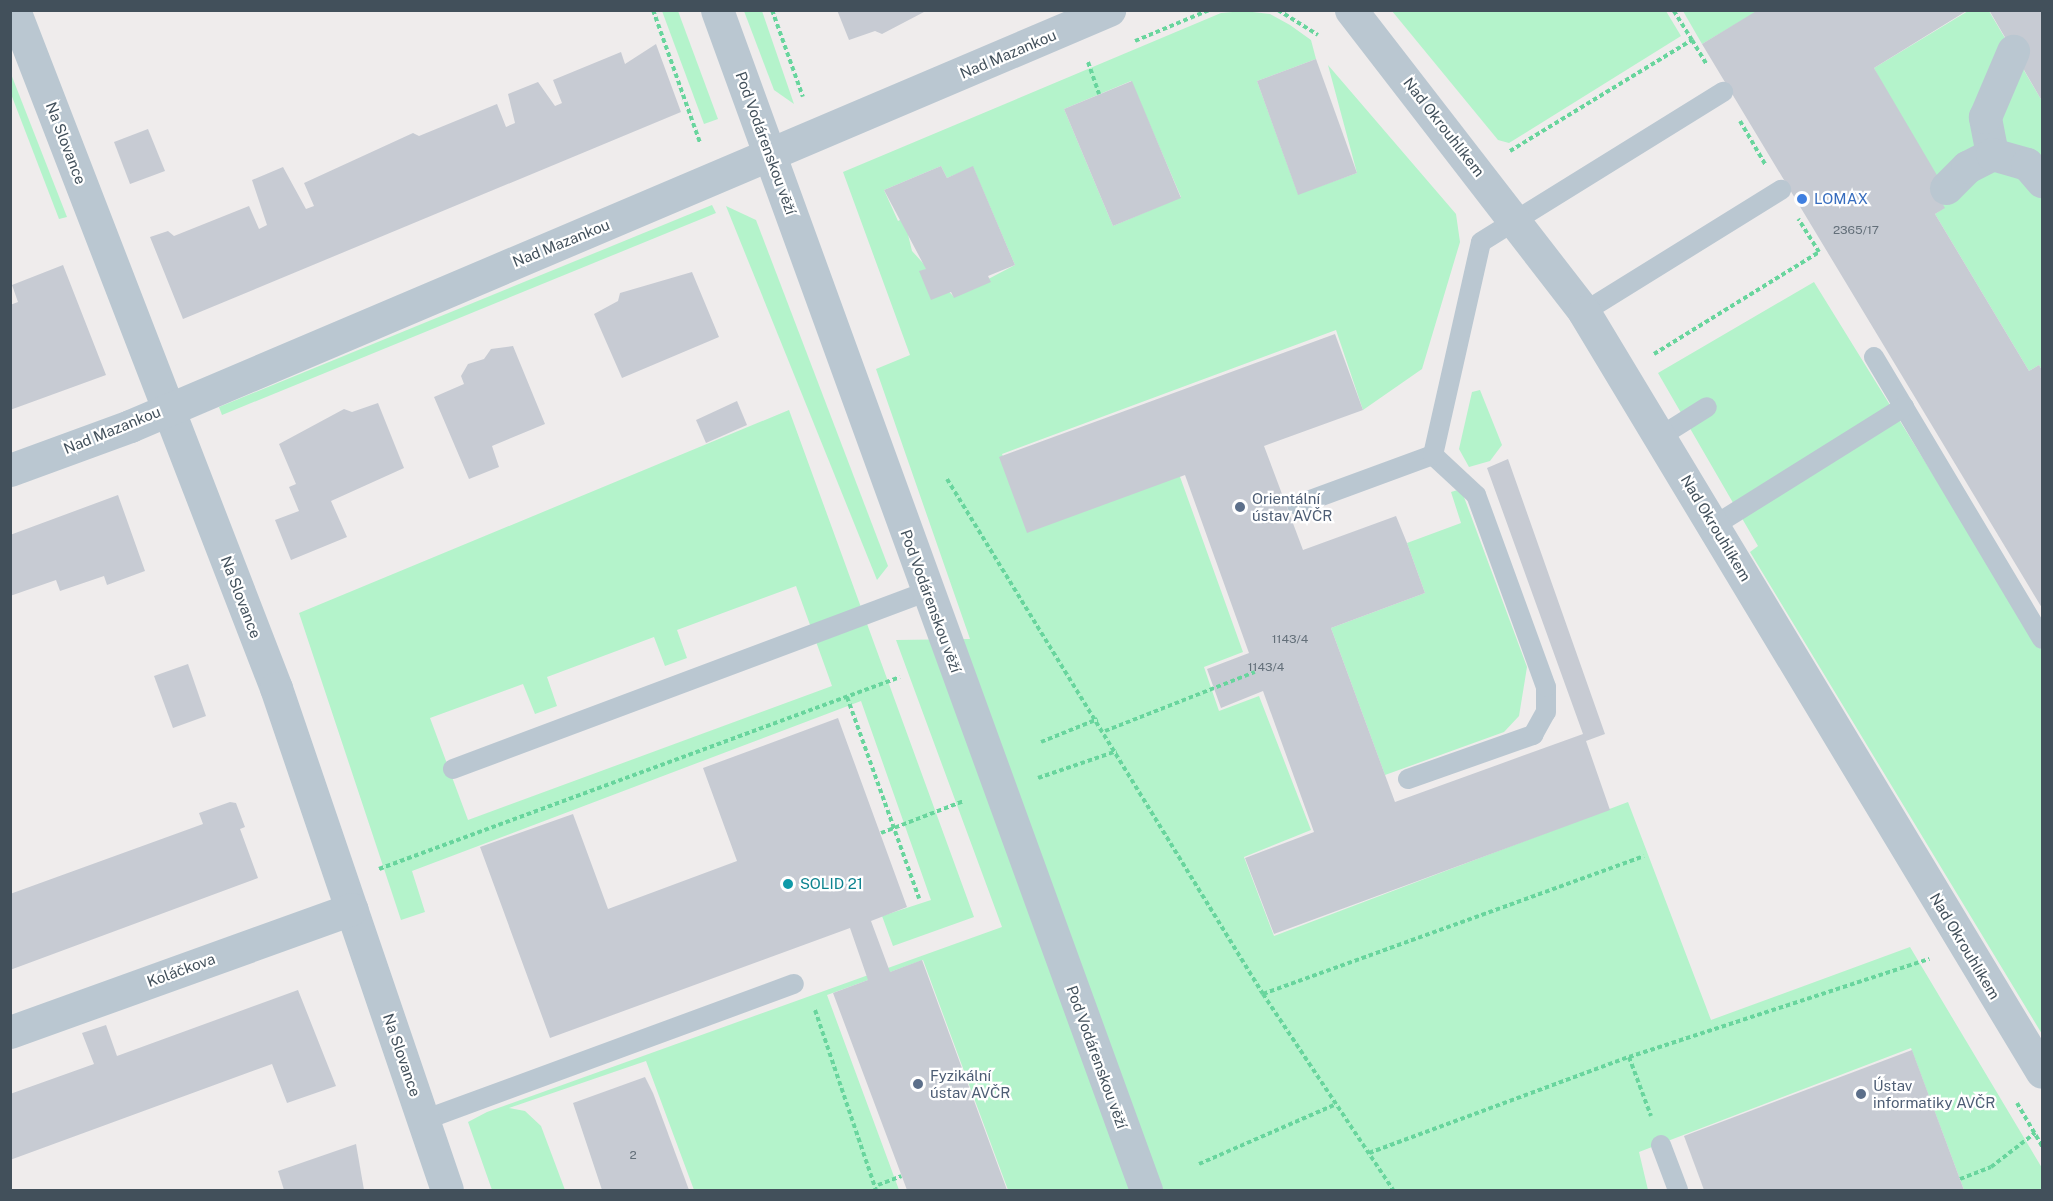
<!DOCTYPE html>
<meta charset="utf-8">
<style>
body{margin:0}
#map{position:relative;width:2053px;height:1201px;overflow:hidden;background:#efecec;font-family:"Public Sans",sans-serif}
div>[style]{position:absolute}
.green>*{inset:0;background:#b4f3cb}
.building>*{inset:0;background:#c7cbd3}
.path>*{height:4px;margin-top:-2px;transform-origin:0;background:repeating-linear-gradient(90deg,#68d59d 0 4.5px,transparent 0 7.5px)}
.lane>*{height:20px;margin:-10px;padding:0 10px;transform-origin:10px;border-radius:10px;background:#bac7d1}
.street>*{height:33px;margin:-16.5px;padding:0 16.5px;transform-origin:16.5px;border-radius:16.5px;background:#bac7d1}
.dots>*{width:16px;height:16px;translate:-50% -50%;box-sizing:border-box;border:3px solid #fff;border-radius:50%}
span{translate:-50% -50%;white-space:nowrap;text-align:center;line-height:1.15;-webkit-text-stroke:4.5px #fff;paint-order:stroke}
.number-label{font-size:12px;color:#636f79}
.number-label span{-webkit-text-stroke-width:0}
.street-label{font-size:15px;color:#42505b}
.shop-label{font-size:15px;color:#366cbe}
.left{translate:0 -50%;text-align:left}
.service-label{font-size:15px;color:#4e5e75}
.culture-label{font-size:15px;color:#0d838f}
.frame{position:absolute;inset:0;border:12px solid #42505b;pointer-events:none}
</style>
<div id="map">
<div class="green">
<div style="clip-path:polygon(662px 11px,678px 11px,718px 119px,704px 124px)"></div>
<div style="clip-path:polygon(744px 11px,762px 11px,794px 104px,774px 90px)"></div>
<div style="clip-path:polygon(evenodd,1244px 11px,1270px 14px,1290px 25px,1311px 40px,1316px 59px,1257px 81px,1298px 194px,1357px 173px,1328px 65px,1456px 214px,1460px 242px,1422px 369px,1363px 410px,1336px 330px,1002px 454px,1031px 527px,1179px 474px,1243px 652px,1204px 667px,1219px 711px,1259px 696px,1311px 830px,1244px 857px,1274px 936px,1628px 802px,1711px 1020px,1910px 947px,2042px 1168px,2042px 1190px,1964px 1190px,1911px 1048px,1639px 1152px,1648px 1190px,1008px 1190px,923px 960px,827px 995px,899px 1190px,694px 1190px,646px 1061px,509px 1108px,525px 1111px,541px 1126px,565px 1190px,492px 1190px,468px 1122px,487px 1112px,1002px 927px,896px 640px,970px 639px,876px 369px,910px 355px,843px 172px,1221px 13px,1244px 11px,1131px 81px,1181px 197px,1113px 226px,1064px 109px,1131px 81px,1244px 11px,941px 166px,947px 178px,973px 167px,1015px 265px,954px 297px,912px 251px,904px 218px,898px 221px,884px 190px,941px 166px)"></div>
<div style="clip-path:polygon(1392px 11px,1666px 11px,1681px 36px,1509px 143px,1498px 140px)"></div>
<div style="clip-path:polygon(1683px 11px,1758px 11px,1702px 44px)"></div>
<div style="clip-path:polygon(1968px 11px,1989px 11px,2042px 101px,2042px 370px,2039px 365px,2029px 371px,1935px 214px,1944px 208px,1874px 68px)"></div>
<div style="clip-path:polygon(11px 74px,67px 217px,59px 219px,11px 94px)"></div>
<div style="clip-path:polygon(712px 205px,716px 213px,222px 415px,219px 407px)"></div>
<div style="clip-path:polygon(726px 206px,756px 220px,888px 566px,877px 580px)"></div>
<div style="clip-path:polygon(1814px 282px,2042px 651px,2042px 1034px,1750px 552px,1758px 546px,1658px 373px)"></div>
<div style="clip-path:polygon(1480px 390px,1502px 445px,1490px 461px,1469px 467px,1459px 449px,1472px 392px)"></div>
<div style="clip-path:polygon(evenodd,789px 410px,974px 917px,893px 946px,882px 916px,931px 900px,861px 701px,412px 871px,425px 912px,401px 920px,299px 613px,789px 410px,796px 586px,832px 686px,468px 820px,430px 718px,523px 684px,535px 714px,557px 706px,547px 677px,654px 637px,665px 666px,687px 658px,677px 630px,796px 586px)"></div>
<div style="clip-path:polygon(1461px 489px,1527px 667px,1519px 716px,1504px 732px,1385px 775px,1331px 628px,1425px 593px,1407px 543px,1461px 523px,1451px 492px)"></div>
</div>
<div class="building">
<div style="clip-path:polygon(837px 10px,923px 10px,924px 12px,882px 34px,875px 31px,849px 40px)"></div>
<div style="clip-path:polygon(1758px 10px,1968px 10px,1874px 68px,1941px 182px,1933px 187px,1945px 208px,1935px 214px,2029px 371px,2039px 365px,2042px 370px,2042px 608px,1702px 44px)"></div>
<div style="clip-path:polygon(1989px 10px,2042px 10px,2042px 101px,2013px 51px)"></div>
<div style="clip-path:polygon(656px 44px,681px 112px,183px 319px,150px 237px,168px 231px,174px 236px,249px 206px,259px 229px,267px 225px,252px 180px,283px 167px,306px 209px,314px 206px,304px 183px,413px 133px,419px 136px,497px 104px,506px 127px,515px 123px,508px 94px,538px 82px,555px 106px,562px 103px,553px 80px,621px 52px,625px 64px)"></div>
<div style="clip-path:polygon(1316px 59px,1357px 173px,1298px 195px,1257px 81px)"></div>
<div style="clip-path:polygon(1132px 81px,1181px 198px,1113px 226px,1064px 109px)"></div>
<div style="clip-path:polygon(148px 129px,165px 171px,130px 184px,114px 142px)"></div>
<div style="clip-path:polygon(941px 166px,947px 178px,973px 166px,1015px 265px,988px 276px,991px 282px,954px 298px,951px 292px,931px 300px,919px 271px,926px 269px,884px 190px)"></div>
<div style="clip-path:polygon(63px 265px,106px 375px,10px 410px,10px 305px,18px 302px,12px 285px)"></div>
<div style="clip-path:polygon(692px 272px,719px 337px,622px 378px,594px 314px,618px 301px,620px 293px)"></div>
<div style="clip-path:polygon(1335px 334px,1363px 410px,1264px 446px,1303px 550px,1396px 516px,1407px 543px,1425px 593px,1331px 628px,1395px 802px,1583px 734px,1487px 468px,1508px 459px,1605px 734px,1586px 741px,1610px 810px,1274px 934px,1245px 858px,1314px 832px,1263px 691px,1221px 708px,1207px 669px,1249px 653px,1185px 475px,1027px 533px,999px 457px)"></div>
<div style="clip-path:polygon(513px 346px,545px 424px,492px 446px,499px 467px,469px 479px,434px 397px,464px 384px,461px 376px,468px 364px,484px 359px,491px 349px)"></div>
<div style="clip-path:polygon(737px 401px,747px 425px,706px 443px,696px 420px)"></div>
<div style="clip-path:polygon(378px 403px,404px 468px,331px 501px,347px 537px,291px 560px,275px 520px,299px 511px,289px 487px,296px 484px,279px 444px,344px 409px,352px 412px)"></div>
<div style="clip-path:polygon(118px 495px,145px 571px,107px 585px,104px 576px,60px 591px,56px 580px,10px 596px,10px 535px)"></div>
<div style="clip-path:polygon(188px 664px,206px 716px,173px 728px,154px 676px)"></div>
<div style="clip-path:polygon(838px 718px,907px 907px,871px 921px,890px 972px,922px 960px,1007px 1190px,907px 1190px,833px 993px,868px 980px,850px 928px,550px 1038px,480px 847px,573px 814px,608px 909px,737px 861px,703px 768px)"></div>
<div style="clip-path:polygon(230px 802px,236px 803px,245px 827px,240px 829px,258px 878px,10px 970px,10px 894px,203px 824px,199px 813px)"></div>
<div style="clip-path:polygon(298px 990px,336px 1086px,287px 1103px,272px 1064px,10px 1160px,10px 1094px,94px 1064px,82px 1033px,106px 1025px,117px 1056px)"></div>
<div style="clip-path:polygon(1912px 1050px,1964px 1190px,1704px 1190px,1684px 1136px)"></div>
<div style="clip-path:polygon(645px 1077px,653px 1093px,689px 1190px,602px 1190px,573px 1103px)"></div>
<div style="clip-path:polygon(356px 1144px,364px 1190px,284px 1190px,278px 1171px)"></div>
</div>
<div class="path">
<div style="left:653px;top:10px;width:141px;rotate:70.5deg"></div>
<div style="left:772px;top:10px;width:92px;rotate:70.4deg"></div>
<div style="left:1278px;top:10px;width:47px;rotate:32deg"></div>
<div style="left:1692px;top:40px;width:29px;rotate:59deg"></div>
<div style="left:1135px;top:41px;width:80px;rotate:-22.7deg"></div>
<div style="left:1088px;top:62px;width:34px;rotate:71deg"></div>
<div style="left:1740px;top:121px;width:50px;rotate:59.8deg"></div>
<div style="left:1510px;top:151px;width:213px;rotate:-31.4deg"></div>
<div style="left:1692px;top:40px;width:36px;rotate:-122deg"></div>
<div style="left:1654px;top:354px;width:194px;rotate:-31.7deg"></div>
<div style="left:1819px;top:252px;width:39px;rotate:-122deg"></div>
<div style="left:947px;top:479px;width:604px;rotate:58.47deg"></div>
<div style="left:1263px;top:994px;width:235px;rotate:56.4deg"></div>
<div style="left:847px;top:697px;width:214px;rotate:70.3deg"></div>
<div style="left:1105px;top:731px;width:161px;rotate:-21.5deg"></div>
<div style="left:1041px;top:742px;width:61px;rotate:-22deg"></div>
<div style="left:1038px;top:778px;width:83px;rotate:-18.9deg"></div>
<div style="left:881px;top:833px;width:89px;rotate:-21.1deg"></div>
<div style="left:379px;top:869px;width:555px;rotate:-20.23deg"></div>
<div style="left:1263px;top:994px;width:405px;rotate:-19.9deg"></div>
<div style="left:815px;top:1010px;width:190px;rotate:71.3deg"></div>
<div style="left:1629px;top:1057px;width:63px;rotate:69.6deg"></div>
<div style="left:2017px;top:1103px;width:50px;rotate:59.8deg"></div>
<div style="left:1369px;top:1153px;width:277px;rotate:-20.3deg"></div>
<div style="left:1629px;top:1057px;width:316px;rotate:-18.1deg"></div>
<div style="left:1199px;top:1164px;width:147px;rotate:-23.6deg"></div>
<div style="left:1960px;top:1179px;width:33px;rotate:-21deg"></div>
<div style="left:1991px;top:1167px;width:56px;rotate:-37.7deg"></div>
<div style="left:878px;top:1185px;width:25px;rotate:-21deg"></div>
</div>
<div class="lane">
<div style="left:1584px;top:312px;width:232px;rotate:-31.8deg"></div>
<div style="left:1874px;top:357px;width:328px;rotate:59.2deg"></div>
<div style="left:1661px;top:436px;width:54px;rotate:-32.2deg"></div>
<div style="left:1297px;top:505px;width:145px;rotate:-20.2deg"></div>
<div style="left:1715px;top:525px;width:223px;rotate:-32deg"></div>
<div style="left:453px;top:769px;width:507px;rotate:-20.54deg"></div>
<div style="left:1408px;top:779px;width:133px;rotate:-19.4deg"></div>
<div style="left:1533px;top:735px;width:26px;rotate:-61deg"></div>
<div style="left:1546px;top:712px;width:25px;rotate:-90deg"></div>
<div style="left:1546px;top:687px;width:204px;rotate:-110deg"></div>
<div style="left:1476px;top:495px;width:59px;rotate:-137.1deg"></div>
<div style="left:1433px;top:455px;width:218px;rotate:-77.3deg"></div>
<div style="left:1481px;top:242px;width:285px;rotate:-31.8deg"></div>
<div style="left:424px;top:1120px;width:394px;rotate:-20.2deg"></div>
<div style="left:1661px;top:1145px;width:48px;rotate:69.3deg"></div>
</div>
<div class="street">
<div style="left:14px;top:10px;width:727px;rotate:68.87deg"></div>
<div style="left:276px;top:688px;width:530px;rotate:71.19deg"></div>
<div style="left:717px;top:10px;width:1256px;rotate:70.02deg"></div>
<div style="left:1351px;top:10px;width:381px;rotate:52.3deg"></div>
<div style="left:1584px;top:312px;width:887px;rotate:58.93deg"></div>
<div style="left:1992px;top:154px;width:38px;rotate:-101deg"></div>
<div style="left:1985px;top:117px;width:72px;rotate:-67deg"></div>
<div style="left:1946px;top:188px;width:30px;rotate:-45deg"></div>
<div style="left:1967px;top:167px;width:28px;rotate:-27deg"></div>
<div style="left:1992px;top:154px;width:36px;rotate:16deg"></div>
<div style="left:2027px;top:164px;width:23px;rotate:49deg"></div>
<div style="left:10px;top:470px;width:128px;rotate:-20.1deg"></div>
<div style="left:130px;top:426px;width:1064px;rotate:-23.02deg"></div>
<div style="left:10px;top:1032px;width:363px;rotate:-19.8deg"></div>
</div>
<div class="dots">
<div style="left:1802px;top:199px;background:#3f7fe0"></div>
<div style="left:1240px;top:507px;background:#5c6f8a"></div>
<div style="left:788px;top:884px;background:#0f9aa8"></div>
<div style="left:918px;top:1084px;background:#5c6f8a"></div>
<div style="left:1861px;top:1094px;background:#5c6f8a"></div>
</div>
<div class="number-label">
<span style="left:1856px;top:231px">2365/17</span>
<span style="left:1290px;top:640px">1143/4</span>
<span style="left:1266px;top:668px">1143/4</span>
<span style="left:633px;top:1156px">2</span>
</div>
<div class="street-label">
<span style="left:1008px;top:54px;rotate:-23deg">Nad Mazankou</span>
<span style="left:1444px;top:127px;rotate:52deg">Nad Okrouhlíkem</span>
<span style="left:66px;top:143px;rotate:69deg">Na Slovance</span>
<span style="left:766px;top:143px;rotate:70deg">Pod Vodárenskou věží</span>
<span style="left:561px;top:243px;rotate:-22deg">Nad Mazankou</span>
<span style="left:112px;top:430px;rotate:-22deg">Nad Mazankou</span>
<span style="left:1716px;top:528px;rotate:59deg">Nad Okrouhlíkem</span>
<span style="left:241px;top:597px;rotate:69deg">Na Slovance</span>
<span style="left:931px;top:601px;rotate:70deg">Pod Vodárenskou věží</span>
<span style="left:1965px;top:946px;rotate:59deg">Nad Okrouhlíkem</span>
<span style="left:181px;top:970px;rotate:-20deg">Koláčkova</span>
<span style="left:402px;top:1055px;rotate:71deg">Na Slovance</span>
<span style="left:1097px;top:1057px;rotate:70deg">Pod Vodárenskou věží</span>
</div>
<div class="shop-label">
<span class="left" style="left:1814px;top:199px">LOMAX</span>
</div>
<div class="service-label">
<span class="left" style="left:1252px;top:507px">Orientální<br>ústav AVČR</span>
<span class="left" style="left:930px;top:1084px">Fyzikální<br>ústav AVČR</span>
<span class="left" style="left:1873px;top:1094px">Ústav<br>informatiky AVČR</span>
</div>
<div class="culture-label">
<span class="left" style="left:800px;top:884px">SOLID 21</span>
</div>
<div class="frame"></div>
</div>
